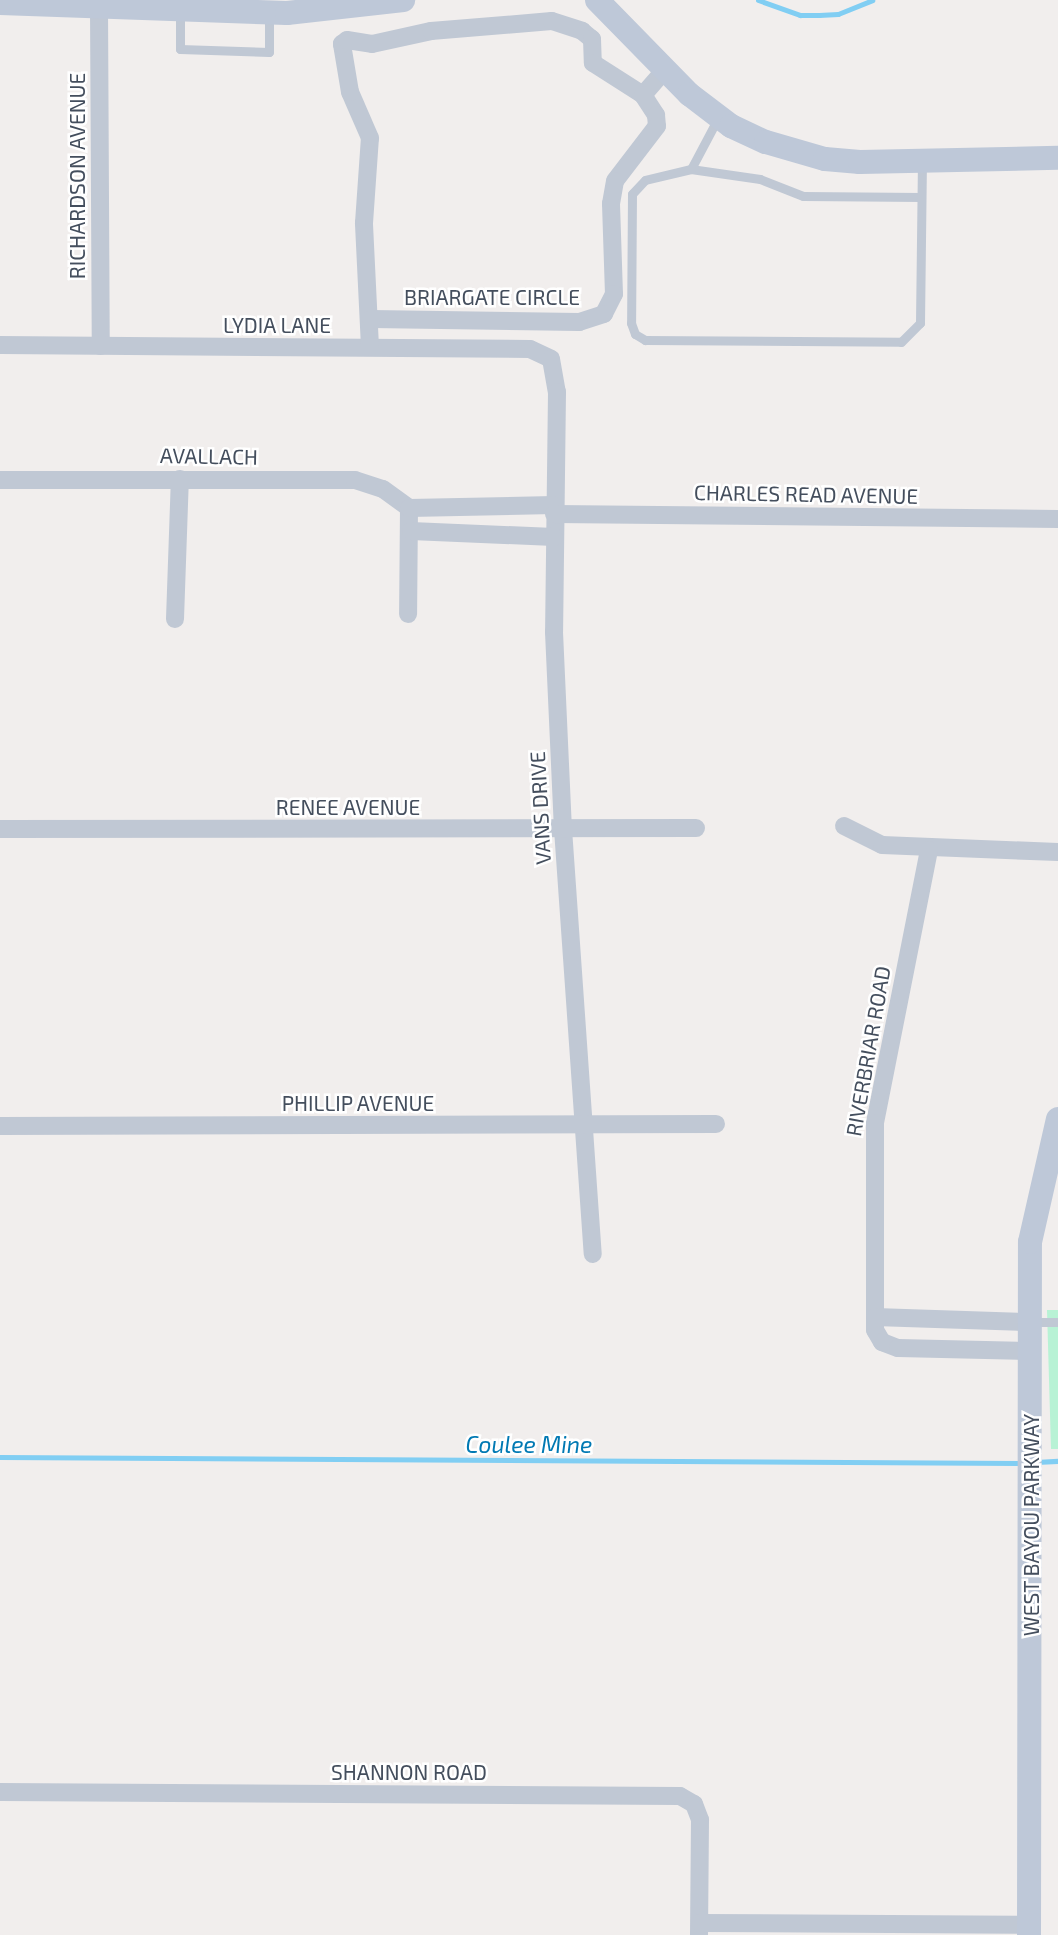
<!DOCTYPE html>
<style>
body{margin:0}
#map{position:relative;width:1058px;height:1935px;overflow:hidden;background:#f1eeed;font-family:"Exo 2",sans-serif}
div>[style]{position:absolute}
.green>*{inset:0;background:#b8f2d5}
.stream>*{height:5px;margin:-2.5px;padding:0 2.5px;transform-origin:2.5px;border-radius:2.5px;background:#81cef3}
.lane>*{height:9px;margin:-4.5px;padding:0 4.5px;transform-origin:4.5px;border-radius:4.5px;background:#c0c8d4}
.street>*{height:18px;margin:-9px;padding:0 9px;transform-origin:9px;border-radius:9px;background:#c0c8d4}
.secondary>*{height:24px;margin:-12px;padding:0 12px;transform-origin:12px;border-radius:12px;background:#bec8d8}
span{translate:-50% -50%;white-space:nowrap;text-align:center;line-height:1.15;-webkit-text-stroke:5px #fff;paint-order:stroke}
.street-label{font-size:21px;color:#444e5d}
.water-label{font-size:23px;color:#0179b3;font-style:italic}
</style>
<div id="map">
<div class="green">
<div style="clip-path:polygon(1047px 1310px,1058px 1310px,1058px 1449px,1051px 1449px)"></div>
</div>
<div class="stream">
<div style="left:758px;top:0;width:45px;rotate:19.7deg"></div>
<div style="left:800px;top:15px;width:19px"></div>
<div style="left:819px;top:15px;width:19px;rotate:-3deg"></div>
<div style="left:838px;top:14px;width:37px;rotate:-22deg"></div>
<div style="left:0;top:1457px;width:1022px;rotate:0.34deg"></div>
<div style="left:1036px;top:1462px;width:22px;rotate:-3deg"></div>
</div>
<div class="lane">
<div style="left:180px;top:12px;width:37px;rotate:90deg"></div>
<div style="left:180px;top:49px;width:89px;rotate:1.9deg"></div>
<div style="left:269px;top:52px;width:38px;rotate:-90deg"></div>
<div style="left:691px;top:169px;width:58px;rotate:-62.1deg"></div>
<div style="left:921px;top:197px;width:118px;rotate:-179.5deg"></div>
<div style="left:803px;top:196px;width:46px;rotate:-158.4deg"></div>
<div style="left:760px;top:179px;width:70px;rotate:-171.8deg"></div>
<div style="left:691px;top:169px;width:47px;rotate:166.6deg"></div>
<div style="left:645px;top:180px;width:19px;rotate:133deg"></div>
<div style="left:632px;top:194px;width:129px;rotate:90.4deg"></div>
<div style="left:631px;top:323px;width:12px;rotate:70deg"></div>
<div style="left:635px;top:334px;width:12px;rotate:31deg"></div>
<div style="left:645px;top:340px;width:256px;rotate:0.4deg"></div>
<div style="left:901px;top:342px;width:27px;rotate:-45deg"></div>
<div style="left:920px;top:323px;width:160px;rotate:-89.3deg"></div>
<div style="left:1033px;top:1322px;width:25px"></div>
</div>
<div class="street">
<div style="left:99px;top:7px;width:339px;rotate:89.7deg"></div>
<div style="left:643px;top:95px;width:33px;rotate:-49deg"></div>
<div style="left:0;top:345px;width:530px;rotate:0.43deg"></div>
<div style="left:530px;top:349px;width:23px;rotate:25deg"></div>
<div style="left:551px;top:359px;width:34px;rotate:80deg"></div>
<div style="left:557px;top:392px;width:240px;rotate:90.7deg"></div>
<div style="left:554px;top:632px;width:197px;rotate:87.4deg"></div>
<div style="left:563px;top:829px;width:426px;rotate:86deg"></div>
<div style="left:370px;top:347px;width:124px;rotate:-92.8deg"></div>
<div style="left:364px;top:223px;width:85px;rotate:-86deg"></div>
<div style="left:370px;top:138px;width:50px;rotate:-113.5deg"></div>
<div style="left:350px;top:92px;width:49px;rotate:-99.5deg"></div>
<div style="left:342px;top:44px;width:6px;rotate:-39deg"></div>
<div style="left:347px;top:40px;width:25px;rotate:9deg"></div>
<div style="left:372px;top:44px;width:60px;rotate:-12.4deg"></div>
<div style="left:431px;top:31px;width:121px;rotate:-4.7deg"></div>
<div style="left:552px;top:21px;width:32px;rotate:18deg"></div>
<div style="left:582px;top:31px;width:13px;rotate:39deg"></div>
<div style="left:592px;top:39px;width:24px;rotate:88deg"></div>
<div style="left:593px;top:63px;width:59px;rotate:32.6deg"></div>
<div style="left:643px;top:95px;width:24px;rotate:57deg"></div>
<div style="left:656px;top:115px;width:11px;rotate:85deg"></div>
<div style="left:657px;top:126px;width:69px;rotate:127.4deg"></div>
<div style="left:615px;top:181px;width:23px;rotate:100deg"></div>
<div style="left:611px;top:204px;width:90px;rotate:88.1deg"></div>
<div style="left:614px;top:294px;width:22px;rotate:117deg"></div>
<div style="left:604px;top:314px;width:26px;rotate:162deg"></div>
<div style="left:579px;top:322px;width:208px;rotate:-179.2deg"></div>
<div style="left:0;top:480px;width:355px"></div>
<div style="left:355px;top:480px;width:29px;rotate:18deg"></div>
<div style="left:383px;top:489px;width:32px;rotate:36deg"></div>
<div style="left:409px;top:508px;width:106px;rotate:90.5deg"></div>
<div style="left:409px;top:508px;width:145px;rotate:-1.2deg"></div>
<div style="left:554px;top:514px;width:504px;rotate:0.57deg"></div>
<div style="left:411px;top:531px;width:143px;rotate:2.4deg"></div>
<div style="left:175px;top:619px;width:140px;rotate:-88deg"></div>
<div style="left:844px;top:826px;width:42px;rotate:26.6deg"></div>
<div style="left:882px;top:845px;width:176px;rotate:2.3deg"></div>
<div style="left:0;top:829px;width:696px;rotate:-0.08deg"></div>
<div style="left:929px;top:850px;width:278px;rotate:101.2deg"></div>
<div style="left:875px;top:1123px;width:207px;rotate:90deg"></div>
<div style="left:875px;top:1330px;width:14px;rotate:60deg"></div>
<div style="left:882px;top:1342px;width:17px;rotate:21deg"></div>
<div style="left:898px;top:1348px;width:131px;rotate:1.3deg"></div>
<div style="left:0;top:1126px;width:716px;rotate:-0.16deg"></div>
<div style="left:875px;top:1317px;width:153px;rotate:1.9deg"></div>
<div style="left:0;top:1792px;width:680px;rotate:0.34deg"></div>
<div style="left:680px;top:1796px;width:16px;rotate:30deg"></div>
<div style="left:694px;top:1804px;width:17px;rotate:69deg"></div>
<div style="left:700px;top:1820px;width:115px;rotate:90.5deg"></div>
<div style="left:700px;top:1923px;width:329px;rotate:0.3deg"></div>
</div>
<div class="secondary">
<div style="left:597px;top:0;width:132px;rotate:45.6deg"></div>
<div style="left:689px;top:94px;width:53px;rotate:37.3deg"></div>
<div style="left:731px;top:126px;width:38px;rotate:25deg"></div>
<div style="left:766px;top:142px;width:61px;rotate:16.1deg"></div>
<div style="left:825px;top:159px;width:35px;rotate:5deg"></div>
<div style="left:860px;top:162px;width:198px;rotate:-1.2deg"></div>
<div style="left:0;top:3px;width:287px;rotate:2deg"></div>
<div style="left:287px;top:13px;width:117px;rotate:-6.4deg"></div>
<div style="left:1029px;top:1935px;width:693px;rotate:-89.92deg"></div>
<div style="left:1030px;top:1242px;width:126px;rotate:-77.2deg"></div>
</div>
<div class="street-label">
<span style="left:77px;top:176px;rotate:-90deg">RICHARDSON AVENUE</span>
<span style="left:492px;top:297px">BRIARGATE CIRCLE</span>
<span style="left:277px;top:325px">LYDIA LANE</span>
<span style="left:209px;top:456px;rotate:1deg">AVALLACH</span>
<span style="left:806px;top:494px;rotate:1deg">CHARLES READ AVENUE</span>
<span style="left:348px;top:807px">RENEE AVENUE</span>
<span style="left:540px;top:808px;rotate:-93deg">VANS DRIVE</span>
<span style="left:868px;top:1051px;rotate:-80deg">RIVERBRIAR ROAD</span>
<span style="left:358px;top:1103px">PHILLIP AVENUE</span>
<span style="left:1031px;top:1525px;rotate:-90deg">WEST BAYOU PARKWAY</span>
<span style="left:409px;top:1772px">SHANNON ROAD</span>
</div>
<div class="water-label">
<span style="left:529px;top:1444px">Coulee Mine</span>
</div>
</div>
